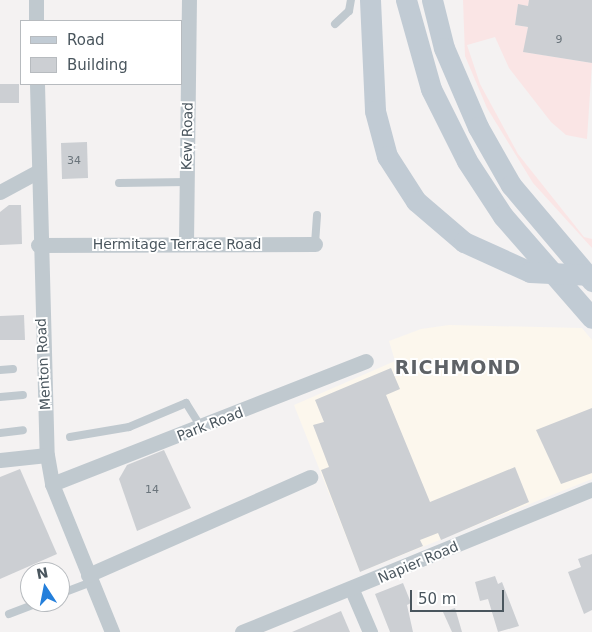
<!DOCTYPE html>
<style>
body{margin:0}
#map{position:relative;width:592px;height:632px;overflow:hidden;background:#f4f2f2;font-family:"DejaVu Sans",sans-serif}
div>[style]{position:absolute}
.commercial>*{inset:0;background:#fcf7ed}
.medical>*{inset:0;background:#fae5e5}
.building>*{inset:0;background:#cccfd3}
.lane>*{height:8px;margin:-4px;padding:0 4px;transform-origin:4px;border-radius:4px;background:#c0c9cf}
.street>*{height:15px;margin:-7.5px;padding:0 7.5px;transform-origin:7.5px;border-radius:7.5px;background:#c0c9cf}
.secondary>*{height:21px;margin:-10.5px;padding:0 10.5px;transform-origin:10.5px;border-radius:10.5px;background:#c1cbd4}
.secondary-bridge>*{height:21px;margin:-10.5px;padding:0 10.5px;transform-origin:10.5px;border-radius:10.5px;background:#c1cbd4}
span{translate:-50% -50%;white-space:nowrap;text-align:center;line-height:1.15;-webkit-text-stroke:4px #fff;paint-order:stroke}
.number-label{font-size:11px;color:#6a747b}
.number-label span{-webkit-text-stroke-width:0}
.street-label{font-size:14px;color:#4a565e}
.district-label{font-size:19px;color:#5e6266;font-weight:700;letter-spacing:1px}
.legend{position:absolute;left:20px;top:20px;width:162px;height:65px;box-sizing:border-box;background:#fff;border:1px solid #b7bbbf;margin:0;padding:6px 9px;list-style:none;font-size:15px;color:#4a565e}
.legend li{display:flex;align-items:center;gap:10px;height:25px}
.legend b{width:25px;border:1px solid #b7bbbf}
.north{position:absolute;left:20px;top:562px;width:50px;height:50px;box-sizing:border-box;background:#fff;border:1px solid #b7bbbf;border-radius:50%;rotate:349deg;font-size:14px;font-weight:700;line-height:20px;text-align:center;color:#4a565e}
.north::after{content:'';display:block;margin:auto;width:18px;height:22px;background:#247fdb;clip-path:polygon(50% 0,100% 100%,50% 72%,0 100%)}
.scale{position:absolute;left:410px;top:590px;width:94px;height:22px;box-sizing:border-box;border:2px solid #4a565e;border-top:0;padding-left:6px;font-size:15px;line-height:18px;white-space:nowrap;color:#4a565e;-webkit-text-stroke:4px #fff;paint-order:stroke}
</style>
<div id="map">
<div class="commercial">
<div style="clip-path:polygon(449px 325px,582px 328px,592px 340px,592px 479px,360px 572px,294px 405px,395px 361px,389px 341px,421px 329px)"></div>
</div>
<div class="medical">
<div style="clip-path:polygon(463px 0,529px 0,528px 6px,518px 5px,515px 25px,528px 27px,524px 52px,592px 63px,587px 139px,566px 135px,551px 122px,509px 68px,495px 37px,467px 45px,480px 84px,518px 154px,584px 237px,592px 239px,592px 248px,533px 183px,487px 108px,465px 56px)"></div>
</div>
<div class="building">
<div style="clip-path:polygon(529px 0,592px 0,592px 63px,523px 52px,528px 27px,515px 25px,518px 4px,528px 6px)"></div>
<div style="clip-path:polygon(0 84px,19px 84px,19px 103px,0 103px)"></div>
<div style="clip-path:polygon(87px 142px,88px 178px,62px 179px,61px 143px)"></div>
<div style="clip-path:polygon(9px 205px,21px 205px,22px 244px,0 245px,0 212px)"></div>
<div style="clip-path:polygon(24px 315px,25px 340px,0 340px,0 316px)"></div>
<div style="clip-path:polygon(391px 368px,400px 389px,386px 395px,430px 502px,515px 467px,529px 502px,441px 540px,438px 533px,420px 540px,423px 546px,360px 572px,321px 470px,329px 467px,313px 425px,324px 422px,315px 400px)"></div>
<div style="clip-path:polygon(592px 408px,592px 473px,561px 484px,536px 430px)"></div>
<div style="clip-path:polygon(164px 450px,191px 508px,137px 531px,119px 479px,127px 465px)"></div>
<div style="clip-path:polygon(20px 469px,57px 554px,0 579px,0 477px)"></div>
<div style="clip-path:polygon(592px 554px,592px 610px,584px 614px,568px 572px,581px 567px,578px 559px)"></div>
<div style="clip-path:polygon(495px 576px,498px 584px,502px 582px,519px 626px,498px 632px,488px 599px,480px 601px,475px 582px)"></div>
<div style="clip-path:polygon(403px 583px,411px 603px,407px 605px,413px 632px,390px 632px,375px 594px)"></div>
<div style="clip-path:polygon(455px 608px,462px 632px,452px 632px,443px 612px)"></div>
<div style="clip-path:polygon(341px 611px,350px 632px,292px 632px)"></div>
</div>
<div class="lane">
<div style="left:335px;top:24px;width:19px;rotate:-43deg"></div>
<div style="left:349px;top:11px;width:11px;rotate:-80deg"></div>
<div style="left:119px;top:183px;width:68px;rotate:-0.8deg"></div>
<div style="left:315px;top:244px;width:29px;rotate:-86deg"></div>
<div style="left:0;top:370px;width:13px;rotate:-4deg"></div>
<div style="left:0;top:397px;width:23px;rotate:-5deg"></div>
<div style="left:0;top:433px;width:23px;rotate:-7deg"></div>
<div style="left:70px;top:437px;width:60px;rotate:-9.6deg"></div>
<div style="left:129px;top:427px;width:62px;rotate:-22.8deg"></div>
<div style="left:186px;top:403px;width:28px;rotate:58deg"></div>
<div style="left:60px;top:594px;width:33px;rotate:-21deg"></div>
<div style="left:9px;top:614px;width:33px;rotate:-21deg"></div>
</div>
<div class="street">
<div style="left:36px;top:0;width:21px;rotate:90deg"></div>
<div style="left:37px;top:84px;width:371px;rotate:88.5deg"></div>
<div style="left:47px;top:455px;width:29px;rotate:80deg"></div>
<div style="left:52px;top:484px;width:160px;rotate:67.9deg"></div>
<div style="left:0;top:192px;width:42px;rotate:-28.4deg"></div>
<div style="left:186px;top:243px;width:243px;rotate:-89.3deg"></div>
<div style="left:38px;top:245px;width:277px;rotate:-0.2deg"></div>
<div style="left:0;top:460px;width:47px;rotate:-6.1deg"></div>
<div style="left:52px;top:484px;width:337px;rotate:-21.4deg"></div>
<div style="left:88px;top:575px;width:243px;rotate:-23.8deg"></div>
<div style="left:352px;top:590px;width:46px;rotate:66.8deg"></div>
<div style="left:242px;top:632px;width:378px;rotate:-22.2deg"></div>
</div>
<div class="secondary">
<div style="left:370px;top:0;width:111px;rotate:87.4deg"></div>
<div style="left:375px;top:111px;width:47px;rotate:75.1deg"></div>
<div style="left:387px;top:156px;width:54px;rotate:57.2deg"></div>
<div style="left:416px;top:201px;width:63px;rotate:40.5deg"></div>
<div style="left:406px;top:0;width:92px;rotate:74.3deg"></div>
<div style="left:431px;top:89px;width:80px;rotate:63.4deg"></div>
<div style="left:467px;top:161px;width:66px;rotate:56.8deg"></div>
<div style="left:503px;top:216px;width:135px;rotate:48.9deg"></div>
<div style="left:432px;top:0;width:49px;rotate:76deg"></div>
<div style="left:444px;top:48px;width:86px;rotate:66.7deg"></div>
<div style="left:478px;top:127px;width:67px;rotate:60.4deg"></div>
<div style="left:511px;top:185px;width:126px;rotate:49.8deg"></div>
</div>
<div class="secondary-bridge">
<div style="left:464px;top:242px;width:72px;rotate:24.4deg"></div>
<div style="left:530px;top:272px;width:62px;rotate:2.8deg"></div>
</div>
<div class="number-label">
<span style="left:559px;top:40px">9</span>
<span style="left:74px;top:161px">34</span>
<span style="left:152px;top:490px">14</span>
</div>
<div class="street-label">
<span style="left:187px;top:136px;rotate:-89deg">Kew Road</span>
<span style="left:177px;top:244px">Hermitage Terrace Road</span>
<span style="left:43px;top:364px;rotate:-93deg">Menton Road</span>
<span style="left:210px;top:424px;rotate:-21deg">Park Road</span>
<span style="left:418px;top:562px;rotate:-23deg">Napier Road</span>
</div>
<div class="district-label">
<span style="left:458px;top:368px">RICHMOND</span>
</div>
<ul class="legend">
<li><b style="height:6px;background:#c1cbd4"></b>Road</li>
<li><b style="height:14px;background:#cccfd3"></b>Building</li>
</ul>
<div class="north">N</div>
<div class="scale">50 m</div>
</div>
